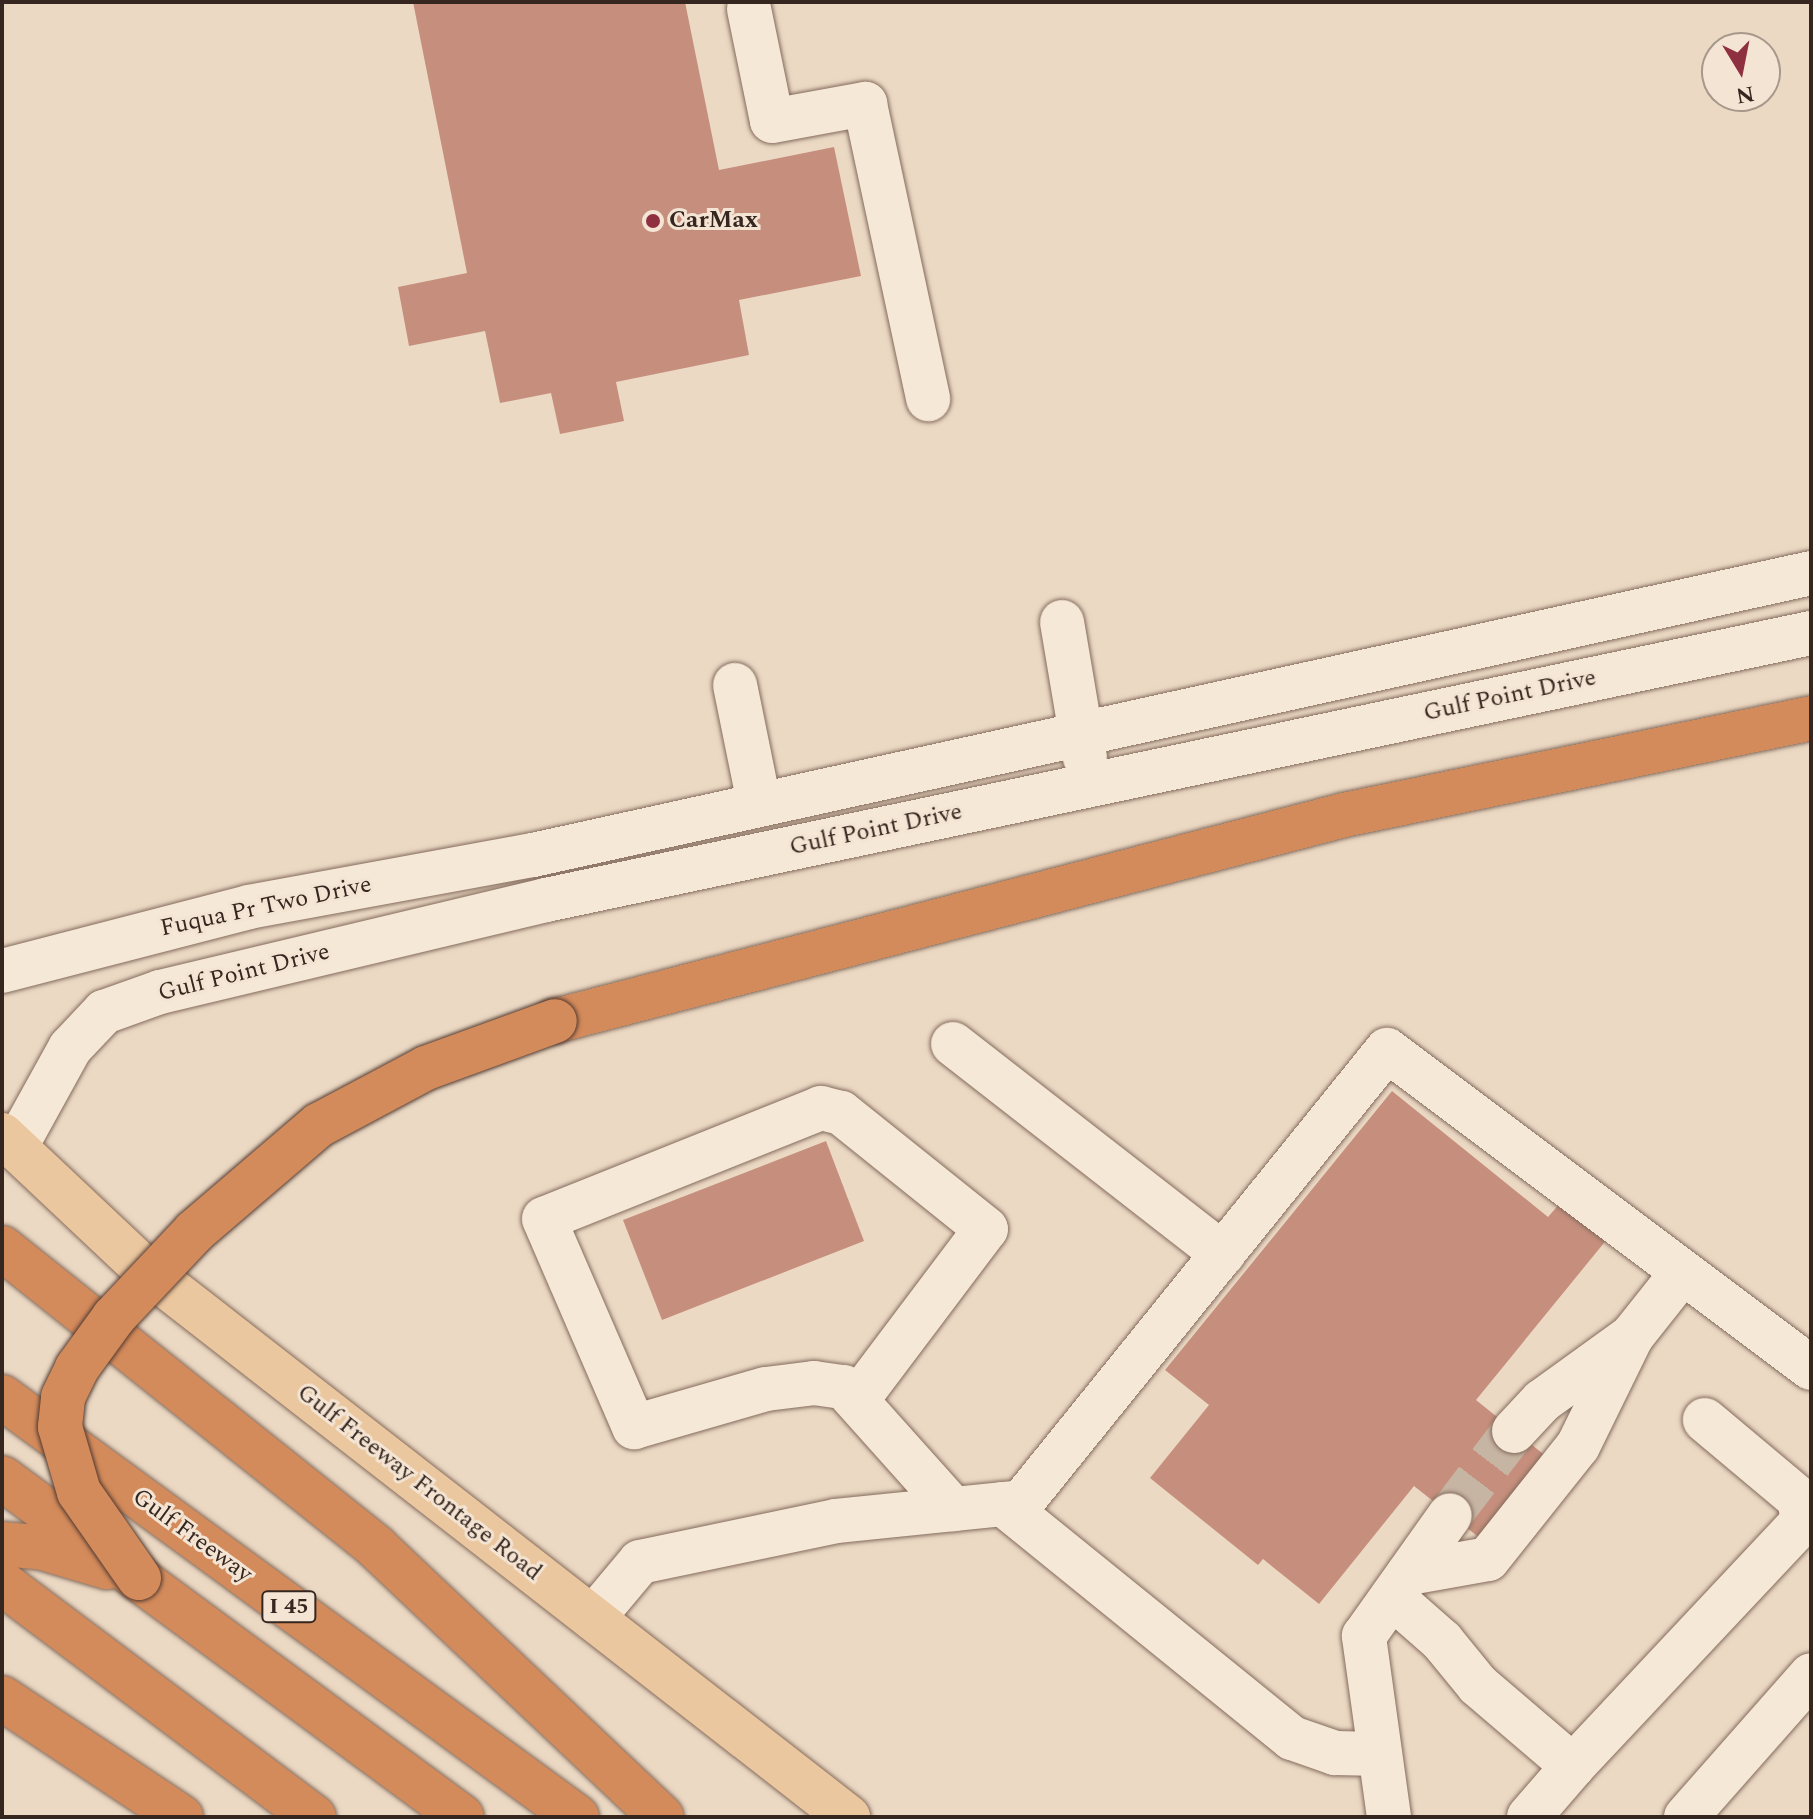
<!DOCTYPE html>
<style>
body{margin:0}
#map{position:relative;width:1813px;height:1819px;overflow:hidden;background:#ebd9c4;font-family:Spectral,serif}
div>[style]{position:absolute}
.building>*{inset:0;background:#c68f7d}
.minor-tunnel>*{height:44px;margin-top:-22px;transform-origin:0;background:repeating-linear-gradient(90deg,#c7b5a3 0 44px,transparent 0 66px)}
.roads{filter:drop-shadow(0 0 2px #846b5c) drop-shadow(0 0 2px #846b5c)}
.minor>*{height:44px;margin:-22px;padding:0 22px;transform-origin:22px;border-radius:22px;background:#f6e8d7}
.major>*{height:44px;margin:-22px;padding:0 22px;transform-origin:22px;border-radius:22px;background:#ebc79f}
.highway>*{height:44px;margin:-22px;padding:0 22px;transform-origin:22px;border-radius:22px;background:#d48b5b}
.bridges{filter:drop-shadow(0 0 2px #523a30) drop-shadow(0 0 2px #523a30)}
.highway-bridge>*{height:44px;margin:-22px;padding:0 22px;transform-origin:22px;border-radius:22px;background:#d48b5b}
.dots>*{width:22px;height:22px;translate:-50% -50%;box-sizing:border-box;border:4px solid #f3e4d3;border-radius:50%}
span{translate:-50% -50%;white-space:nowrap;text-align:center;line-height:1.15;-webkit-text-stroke:6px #f3e4d3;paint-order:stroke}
.shield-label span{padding:2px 6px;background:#f3e4d3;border:2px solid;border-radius:6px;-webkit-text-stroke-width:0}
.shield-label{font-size:22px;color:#35261f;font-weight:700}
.poi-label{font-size:24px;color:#35261f;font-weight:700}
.left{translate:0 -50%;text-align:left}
.street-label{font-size:24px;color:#35261f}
.frame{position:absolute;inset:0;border:4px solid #35261f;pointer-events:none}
.north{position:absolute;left:1701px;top:32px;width:80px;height:80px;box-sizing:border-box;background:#f3e4d3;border:2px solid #a7988b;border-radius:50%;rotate:170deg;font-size:22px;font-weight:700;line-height:32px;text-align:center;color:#35261f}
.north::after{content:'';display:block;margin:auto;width:28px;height:36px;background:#8f3041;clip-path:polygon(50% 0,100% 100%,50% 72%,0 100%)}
</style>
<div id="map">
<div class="building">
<div style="clip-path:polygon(413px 2px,685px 2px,719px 170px,834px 147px,861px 276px,739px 300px,749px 355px,616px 382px,624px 421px,560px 434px,551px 393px,500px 403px,485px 331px,409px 346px,398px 287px,467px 273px)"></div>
<div style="clip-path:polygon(1392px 1091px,1548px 1217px,1562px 1201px,1608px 1238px,1476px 1400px,1547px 1457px,1481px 1539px,1414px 1486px,1319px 1604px,1263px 1559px,1258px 1565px,1150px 1478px,1209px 1405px,1165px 1370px)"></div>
<div style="clip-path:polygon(826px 1141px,864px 1241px,662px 1320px,623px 1220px)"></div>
</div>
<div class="minor-tunnel">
<div style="left:1450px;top:1515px;width:106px;rotate:-52.7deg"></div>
</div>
<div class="roads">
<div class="minor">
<div style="left:749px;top:9px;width:114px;rotate:78.4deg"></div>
<div style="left:772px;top:121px;width:95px;rotate:-10.4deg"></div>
<div style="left:865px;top:104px;width:302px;rotate:77.9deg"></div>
<div style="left:1062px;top:622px;width:138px;rotate:80.4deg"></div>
<div style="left:735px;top:685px;width:120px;rotate:78.5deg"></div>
<div style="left:2px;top:971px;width:255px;rotate:-14.5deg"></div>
<div style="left:249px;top:907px;width:289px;rotate:-10.4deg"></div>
<div style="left:533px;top:855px;width:1309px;rotate:-12.44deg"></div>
<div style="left:953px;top:1044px;width:342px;rotate:37.9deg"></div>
<div style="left:16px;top:1146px;width:112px;rotate:-61.1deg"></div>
<div style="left:70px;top:1048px;width:50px;rotate:-46.6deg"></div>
<div style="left:104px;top:1012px;width:59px;rotate:-19.7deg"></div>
<div style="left:160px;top:992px;width:397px;rotate:-13.4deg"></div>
<div style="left:546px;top:900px;width:1293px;rotate:-11.92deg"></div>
<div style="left:857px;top:1400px;width:214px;rotate:-53deg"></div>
<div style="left:986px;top:1229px;width:186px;rotate:-141.3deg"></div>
<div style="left:841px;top:1113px;width:21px;rotate:-166deg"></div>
<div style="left:821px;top:1108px;width:298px;rotate:158.2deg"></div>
<div style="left:544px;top:1219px;width:227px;rotate:66.6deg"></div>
<div style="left:634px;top:1427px;width:137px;rotate:-16.1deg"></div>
<div style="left:766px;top:1389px;width:48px;rotate:-7.1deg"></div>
<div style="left:814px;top:1383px;width:30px;rotate:8deg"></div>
<div style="left:844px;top:1387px;width:164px;rotate:48.2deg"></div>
<div style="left:1514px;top:1431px;width:41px;rotate:-47deg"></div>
<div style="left:1542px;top:1401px;width:111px;rotate:-35.8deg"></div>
<div style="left:1632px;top:1336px;width:80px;rotate:-51.6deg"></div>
<div style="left:1003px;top:1504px;width:372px;rotate:39deg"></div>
<div style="left:1292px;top:1738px;width:46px;rotate:19.2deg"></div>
<div style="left:1335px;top:1753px;width:45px;rotate:1.3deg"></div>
<div style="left:1409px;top:1573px;width:80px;rotate:-10deg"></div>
<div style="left:1488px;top:1559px;width:144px;rotate:-51.5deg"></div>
<div style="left:1578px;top:1446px;width:123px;rotate:-63.9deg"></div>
<div style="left:1392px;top:1597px;width:67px;rotate:41.3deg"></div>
<div style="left:1442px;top:1641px;width:57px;rotate:50.7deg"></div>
<div style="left:1478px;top:1685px;width:125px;rotate:40.5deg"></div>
<div style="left:1573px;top:1766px;width:336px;rotate:-46.8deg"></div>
<div style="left:1803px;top:1521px;width:22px;rotate:-100deg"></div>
<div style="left:1799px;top:1499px;width:123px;rotate:-140deg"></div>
<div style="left:593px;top:1618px;width:73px;rotate:-50deg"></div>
<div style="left:640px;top:1562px;width:200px;rotate:-11.8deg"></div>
<div style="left:836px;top:1521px;width:187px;rotate:-5.8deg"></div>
<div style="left:1022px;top:1502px;width:581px;rotate:-51.08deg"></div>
<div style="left:1387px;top:1050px;width:530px;rotate:36.87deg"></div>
<div style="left:1389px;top:1817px;width:183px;rotate:-97.9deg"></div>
<div style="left:1364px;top:1636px;width:148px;rotate:-54.6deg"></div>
<div style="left:1529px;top:1817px;width:67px;rotate:-49.2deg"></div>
<div style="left:1686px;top:1817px;width:189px;rotate:-48.6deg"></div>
</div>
<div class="major">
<div style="left:2px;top:1135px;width:194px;rotate:43.3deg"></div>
<div style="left:143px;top:1268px;width:894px;rotate:37.91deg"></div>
</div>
<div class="highway">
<div style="left:555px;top:1021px;width:815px;rotate:-14.63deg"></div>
<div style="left:1344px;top:815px;width:477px;rotate:-11.7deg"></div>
<div style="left:2px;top:1248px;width:479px;rotate:38.6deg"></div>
<div style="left:376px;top:1547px;width:393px;rotate:43.4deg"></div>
<div style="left:2px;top:1397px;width:712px;rotate:36.15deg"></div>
<div style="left:2px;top:1478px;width:571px;rotate:36.39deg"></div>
<div style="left:2px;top:1544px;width:37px;rotate:5deg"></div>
<div style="left:39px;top:1547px;width:71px;rotate:16.4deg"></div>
<div style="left:2px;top:1583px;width:390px;rotate:36.9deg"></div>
<div style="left:2px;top:1698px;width:215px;rotate:33.6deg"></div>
</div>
</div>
<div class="bridges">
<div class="highway-bridge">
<div style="left:139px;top:1578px;width:105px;rotate:-124.9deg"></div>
<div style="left:79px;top:1492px;width:68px;rotate:-106.3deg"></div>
<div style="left:60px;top:1427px;width:30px;rotate:-84deg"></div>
<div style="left:63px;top:1397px;width:32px;rotate:-64deg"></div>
<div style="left:77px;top:1368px;width:63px;rotate:-54deg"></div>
<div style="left:114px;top:1317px;width:117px;rotate:-46.7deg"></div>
<div style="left:194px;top:1232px;width:165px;rotate:-40.6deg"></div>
<div style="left:319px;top:1125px;width:121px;rotate:-28deg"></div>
<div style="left:426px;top:1068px;width:137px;rotate:-20deg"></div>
</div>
</div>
<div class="dots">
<div style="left:653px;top:221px;background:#8f3041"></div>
</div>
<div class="shield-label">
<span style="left:289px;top:1607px">I 45</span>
</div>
<div class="poi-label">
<span class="left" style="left:669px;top:221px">CarMax</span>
</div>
<div class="street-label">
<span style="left:1510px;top:696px;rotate:-12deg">Gulf Point Drive</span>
<span style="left:876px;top:830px;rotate:-12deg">Gulf Point Drive</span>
<span style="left:266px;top:907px;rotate:-12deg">Fuqua Pr Two Drive</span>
<span style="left:244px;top:973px;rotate:-14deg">Gulf Point Drive</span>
<span style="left:419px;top:1483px;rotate:38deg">Gulf Freeway Frontage Road</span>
<span style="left:192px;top:1536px;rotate:36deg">Gulf Freeway</span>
</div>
<div class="frame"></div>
<div class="north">N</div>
</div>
